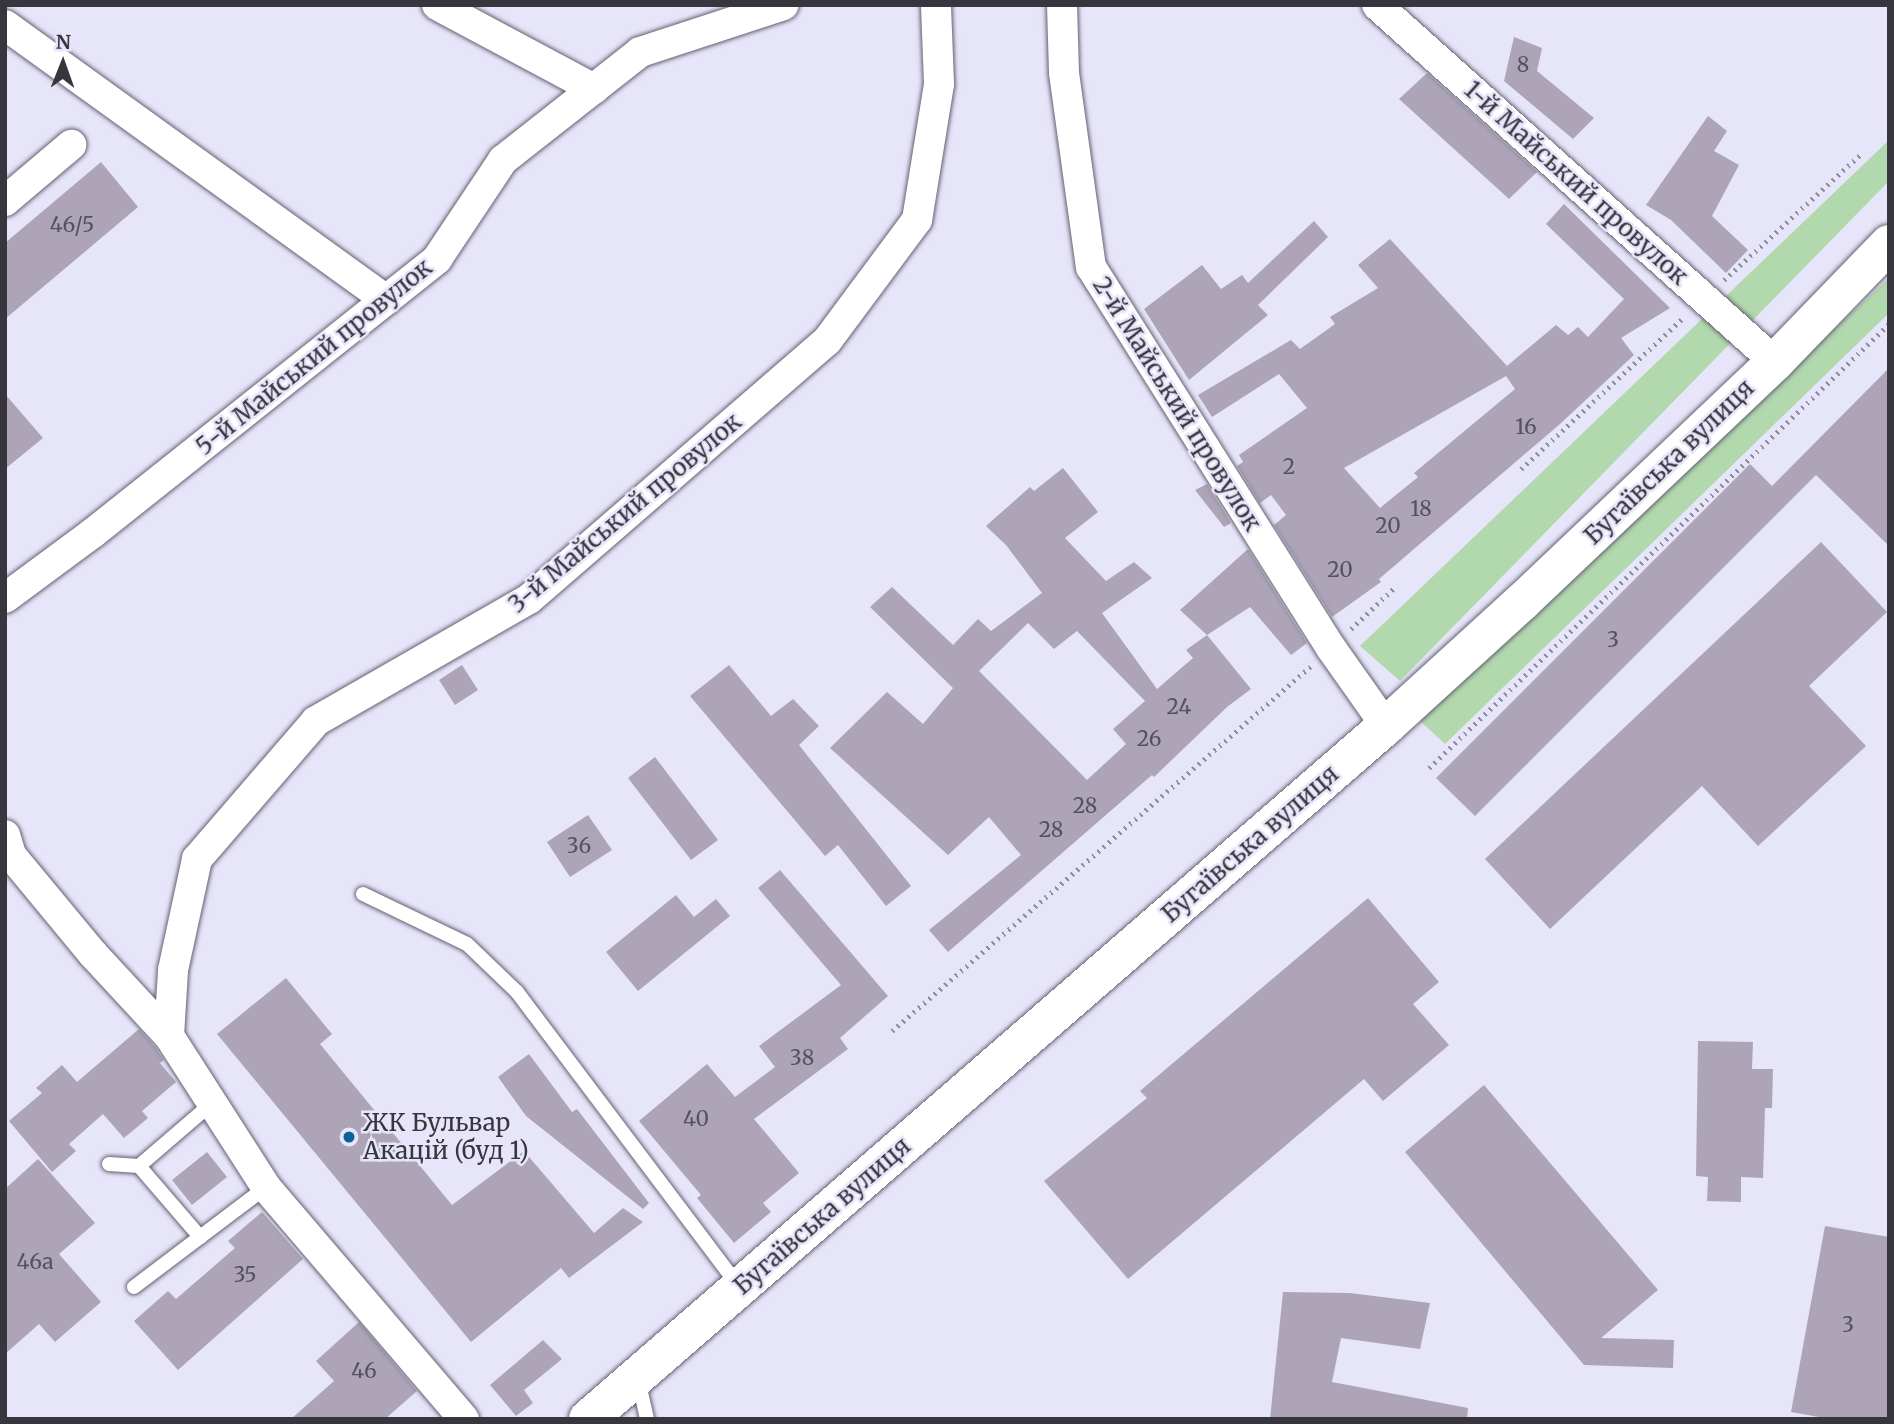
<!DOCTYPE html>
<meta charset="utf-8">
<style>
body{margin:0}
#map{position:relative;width:1894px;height:1424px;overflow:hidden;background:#e7e5f9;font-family:Merriweather,serif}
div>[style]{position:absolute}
.green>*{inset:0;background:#b2d9ad}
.building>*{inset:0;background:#ada5b7}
.path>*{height:4.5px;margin-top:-2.25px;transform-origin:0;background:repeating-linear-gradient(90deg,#908f9d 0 2px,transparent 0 7px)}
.roads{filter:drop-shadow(0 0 2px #646173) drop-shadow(0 0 2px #646173)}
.service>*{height:14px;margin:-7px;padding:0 7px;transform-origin:7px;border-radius:7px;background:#fff}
.minor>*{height:30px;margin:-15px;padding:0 15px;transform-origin:15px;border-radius:15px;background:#fff}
.secondary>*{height:38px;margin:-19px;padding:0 19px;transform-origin:19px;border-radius:19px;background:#fff}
.dots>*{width:19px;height:19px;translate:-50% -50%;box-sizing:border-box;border:4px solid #e7e5f9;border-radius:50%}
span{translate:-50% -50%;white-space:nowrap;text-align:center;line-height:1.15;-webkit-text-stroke:5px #e7e5f9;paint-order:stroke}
.number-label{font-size:21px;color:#54525c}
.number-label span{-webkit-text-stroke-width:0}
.street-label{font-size:24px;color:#37363e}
.poi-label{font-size:24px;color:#37363e}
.left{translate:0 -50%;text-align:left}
.frame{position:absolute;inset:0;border:7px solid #37363e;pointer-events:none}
.north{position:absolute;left:28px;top:28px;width:70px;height:70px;-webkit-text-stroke:5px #e7e5f9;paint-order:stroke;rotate:1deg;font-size:19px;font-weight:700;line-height:28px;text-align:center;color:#37363e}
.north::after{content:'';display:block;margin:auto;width:24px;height:32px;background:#37363e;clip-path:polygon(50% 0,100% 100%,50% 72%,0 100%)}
</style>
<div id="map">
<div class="green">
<div style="clip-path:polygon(1889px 140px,1889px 181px,1400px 681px,1360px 646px)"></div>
<div style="clip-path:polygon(1889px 278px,1889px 313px,1445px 744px,1417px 718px)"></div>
</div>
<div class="building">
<div style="clip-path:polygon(1514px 37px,1542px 48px,1537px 71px,1594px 118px,1573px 139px,1504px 81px)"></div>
<div style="clip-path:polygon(1427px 73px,1537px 172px,1509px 199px,1399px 99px)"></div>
<div style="clip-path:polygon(1708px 116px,1727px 131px,1714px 151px,1739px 165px,1712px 216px,1748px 250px,1726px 273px,1671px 220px,1646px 205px)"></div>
<div style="clip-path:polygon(101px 162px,138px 207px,5px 319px,5px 243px)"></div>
<div style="clip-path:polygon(evenodd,1564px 204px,1670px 308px,1621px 338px,1634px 355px,1560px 424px,1379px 579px,1381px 582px,1332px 617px,1274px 525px,1286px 515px,1271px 495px,1260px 503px,1237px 466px,1243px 462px,1239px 455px,1307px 408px,1279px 374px,1212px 417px,1198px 395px,1291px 340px,1300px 349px,1335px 324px,1330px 317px,1378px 288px,1358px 265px,1390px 239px,1507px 366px,1556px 325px,1568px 335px,1578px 327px,1588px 337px,1624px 299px,1546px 224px,1564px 204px,1506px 376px,1515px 389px,1414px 473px,1418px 477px,1380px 508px,1344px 468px,1506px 376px)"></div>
<div style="clip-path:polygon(1314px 221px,1328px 237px,1258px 305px,1268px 315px,1189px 380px,1144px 309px,1202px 265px,1221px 289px,1242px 275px,1248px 283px)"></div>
<div style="clip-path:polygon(1889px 368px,1889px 546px,1816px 475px,1475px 816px,1436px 778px,1750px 464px,1772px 486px)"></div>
<div style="clip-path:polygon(5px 394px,43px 438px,5px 469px)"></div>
<div style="clip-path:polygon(evenodd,1063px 468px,1098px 512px,1065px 538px,1106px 581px,1134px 562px,1152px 578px,1102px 613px,1157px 689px,1193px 658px,1186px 650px,1207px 635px,1251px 689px,1227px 707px,1154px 777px,1152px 775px,948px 952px,929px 930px,1021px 855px,989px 817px,948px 855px,830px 748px,887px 692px,923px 724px,953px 688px,870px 607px,892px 587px,953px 645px,978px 619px,991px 631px,1042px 593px,1006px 545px,986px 526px,1030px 487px,1034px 491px,1063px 468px,1028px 623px,1054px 649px,1077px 631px,1145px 701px,1113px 729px,1126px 744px,1087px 780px,979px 671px,1028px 623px)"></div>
<div style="clip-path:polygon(1207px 484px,1231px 523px,1224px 527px,1195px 490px)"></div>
<div style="clip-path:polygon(1821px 542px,1887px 612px,1809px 686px,1866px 746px,1758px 846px,1702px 786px,1550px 929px,1485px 859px)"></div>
<div style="clip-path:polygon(1248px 549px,1307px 643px,1291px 655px,1250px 607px,1207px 635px,1180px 610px)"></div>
<div style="clip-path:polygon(462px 665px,478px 690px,455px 705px,439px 680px)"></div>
<div style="clip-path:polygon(729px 665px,771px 716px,793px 699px,819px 726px,799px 745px,911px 886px,886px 906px,838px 845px,825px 856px,690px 696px)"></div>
<div style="clip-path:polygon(655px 757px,718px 840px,691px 860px,628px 778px)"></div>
<div style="clip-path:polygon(588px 815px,612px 850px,570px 877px,547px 842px)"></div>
<div style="clip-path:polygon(780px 870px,888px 996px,840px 1038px,848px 1049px,754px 1119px,799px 1173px,763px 1203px,771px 1212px,734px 1243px,697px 1198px,701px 1195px,639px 1121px,707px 1064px,735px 1097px,775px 1067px,759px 1046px,841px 985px,758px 888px)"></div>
<div style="clip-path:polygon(676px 895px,694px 917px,716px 899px,730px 916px,638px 991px,606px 952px)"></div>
<div style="clip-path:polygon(1368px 898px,1439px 982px,1413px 1004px,1449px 1045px,1383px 1101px,1364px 1079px,1128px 1279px,1044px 1181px,1147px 1098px,1140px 1091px)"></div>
<div style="clip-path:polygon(286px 978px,332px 1034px,320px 1044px,452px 1205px,524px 1151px,594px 1233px,623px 1208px,643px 1222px,569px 1278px,561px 1268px,471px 1342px,217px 1034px)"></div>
<div style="clip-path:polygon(139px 1029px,155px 1047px,164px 1060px,160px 1063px,176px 1082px,142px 1111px,148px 1118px,124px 1138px,103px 1114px,69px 1144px,76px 1151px,52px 1172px,9px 1121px,42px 1093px,36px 1088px,62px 1065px,77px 1082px)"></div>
<div style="clip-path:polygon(1698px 1041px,1753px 1042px,1752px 1069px,1773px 1069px,1772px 1108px,1765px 1108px,1763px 1178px,1741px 1177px,1741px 1202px,1707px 1201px,1708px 1177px,1696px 1176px)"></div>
<div style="clip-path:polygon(529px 1054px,572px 1112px,577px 1109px,649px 1203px,643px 1209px,526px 1116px,498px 1077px)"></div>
<div style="clip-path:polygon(1484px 1085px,1658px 1290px,1601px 1338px,1674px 1340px,1673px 1368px,1584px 1365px,1405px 1152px)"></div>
<div style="clip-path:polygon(207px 1152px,227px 1177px,192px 1205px,172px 1180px)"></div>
<div style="clip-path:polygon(38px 1159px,95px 1223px,59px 1254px,101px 1302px,55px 1342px,39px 1324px,5px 1354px,5px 1189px)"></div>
<div style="clip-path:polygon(262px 1212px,303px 1259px,178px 1370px,134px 1321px,168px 1291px,176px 1299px,235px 1248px,228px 1241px)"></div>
<div style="clip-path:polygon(1825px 1226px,1889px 1237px,1889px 1419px,1830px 1419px,1791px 1412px)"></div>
<div style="clip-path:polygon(1283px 1292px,1350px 1293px,1430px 1303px,1420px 1349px,1341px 1338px,1332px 1382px,1468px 1408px,1467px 1419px,1270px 1419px)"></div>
<div style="clip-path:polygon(359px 1322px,417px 1391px,385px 1419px,291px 1419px,334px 1381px,316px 1361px)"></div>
<div style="clip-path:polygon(543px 1340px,562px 1359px,524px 1390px,533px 1403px,516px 1416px,490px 1385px)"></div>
</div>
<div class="path">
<div style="left:1724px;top:280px;width:188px;rotate:-42.6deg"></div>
<div style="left:1521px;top:469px;width:223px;rotate:-43deg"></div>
<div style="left:1351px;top:629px;width:58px;rotate:-43.6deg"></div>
<div style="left:1429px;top:768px;width:639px;rotate:-43.99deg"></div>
<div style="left:892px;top:1031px;width:556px;rotate:-41.06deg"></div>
</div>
<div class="roads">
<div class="service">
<div style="left:363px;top:894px;width:115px;rotate:25.7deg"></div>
<div style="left:467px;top:944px;width:69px;rotate:43.8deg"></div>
<div style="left:517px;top:992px;width:367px;rotate:53deg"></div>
<div style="left:109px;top:1164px;width:30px;rotate:4deg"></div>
<div style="left:139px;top:1166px;width:95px;rotate:-40.7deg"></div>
<div style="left:139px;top:1166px;width:94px;rotate:49.3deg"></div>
<div style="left:134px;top:1287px;width:166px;rotate:-37.1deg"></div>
<div style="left:638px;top:1379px;width:41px;rotate:77.3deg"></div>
</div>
<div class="minor">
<div style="left:437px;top:5px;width:178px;rotate:28.1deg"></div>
<div style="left:1062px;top:5px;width:68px;rotate:88.3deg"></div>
<div style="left:1064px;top:73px;width:196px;rotate:82.1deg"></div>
<div style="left:1091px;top:267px;width:450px;rotate:57.8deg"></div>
<div style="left:1331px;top:648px;width:95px;rotate:54.8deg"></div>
<div style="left:1377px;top:5px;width:535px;rotate:41.89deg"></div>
<div style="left:5px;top:25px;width:470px;rotate:35.8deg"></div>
<div style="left:5px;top:201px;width:87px;rotate:-40.3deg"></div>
<div style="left:5px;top:598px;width:109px;rotate:-36.5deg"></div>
<div style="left:93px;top:533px;width:440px;rotate:-38.5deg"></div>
<div style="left:437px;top:259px;width:119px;rotate:-56.3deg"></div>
<div style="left:503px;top:160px;width:174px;rotate:-38.2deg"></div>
<div style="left:640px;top:52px;width:151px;rotate:-18.1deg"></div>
<div style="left:5px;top:835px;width:21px;rotate:73deg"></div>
<div style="left:11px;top:855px;width:129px;rotate:50.4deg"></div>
<div style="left:93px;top:954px;width:112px;rotate:47.2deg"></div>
<div style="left:464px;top:1419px;width:305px;rotate:-130.5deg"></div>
<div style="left:266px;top:1187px;width:179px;rotate:-122.7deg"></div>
<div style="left:169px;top:1036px;width:66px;rotate:-86.5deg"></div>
<div style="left:173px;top:970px;width:114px;rotate:-77.8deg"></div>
<div style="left:197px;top:859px;width:182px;rotate:-49.2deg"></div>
<div style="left:316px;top:721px;width:245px;rotate:-29.8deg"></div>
<div style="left:529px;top:599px;width:394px;rotate:-40.9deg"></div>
<div style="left:827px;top:341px;width:151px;rotate:-53.4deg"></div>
<div style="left:917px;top:220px;width:138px;rotate:-80.8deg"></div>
<div style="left:939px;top:84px;width:79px;rotate:-92.2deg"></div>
</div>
<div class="secondary">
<div style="left:588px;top:1419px;width:1057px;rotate:-40.97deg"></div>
<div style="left:1386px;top:726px;width:184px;rotate:-42.4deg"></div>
<div style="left:1522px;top:602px;width:349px;rotate:-43.5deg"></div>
<div style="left:1775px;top:362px;width:164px;rotate:-46deg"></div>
</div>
</div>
<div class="dots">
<div style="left:349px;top:1137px;background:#0d6293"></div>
</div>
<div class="number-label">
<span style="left:1523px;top:65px">8</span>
<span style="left:72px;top:225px">46/5</span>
<span style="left:1526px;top:427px">16</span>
<span style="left:1289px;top:467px">2</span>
<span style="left:1421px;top:509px">18</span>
<span style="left:1388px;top:526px">20</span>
<span style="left:1340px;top:570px">20</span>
<span style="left:1613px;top:640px">3</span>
<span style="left:1179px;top:707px">24</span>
<span style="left:1149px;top:739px">26</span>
<span style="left:1085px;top:806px">28</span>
<span style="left:1051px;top:830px">28</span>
<span style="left:579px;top:846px">36</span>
<span style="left:802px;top:1058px">38</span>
<span style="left:696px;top:1119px">40</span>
<span style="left:35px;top:1262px">46а</span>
<span style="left:245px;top:1275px">35</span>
<span style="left:1848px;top:1325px">3</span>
<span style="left:364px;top:1371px">46</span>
</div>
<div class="street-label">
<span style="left:1576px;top:183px;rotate:42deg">1-й Майський провулок</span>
<span style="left:314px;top:357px;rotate:-39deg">5-й Майський провулок</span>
<span style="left:1177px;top:404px;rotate:58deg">2-й Майський провулок</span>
<span style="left:1669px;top:462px;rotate:-44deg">Бугаївська вулиця</span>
<span style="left:625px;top:513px;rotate:-40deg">3-й Майський провулок</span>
<span style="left:1250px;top:844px;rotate:-41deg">Бугаївська вулиця</span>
<span style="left:822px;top:1216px;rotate:-41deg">Бугаївська вулиця</span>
</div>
<div class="poi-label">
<span class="left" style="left:363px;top:1137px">ЖК Бульвар<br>Акацій (буд 1)</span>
</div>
<div class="frame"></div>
<div class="north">N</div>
</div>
